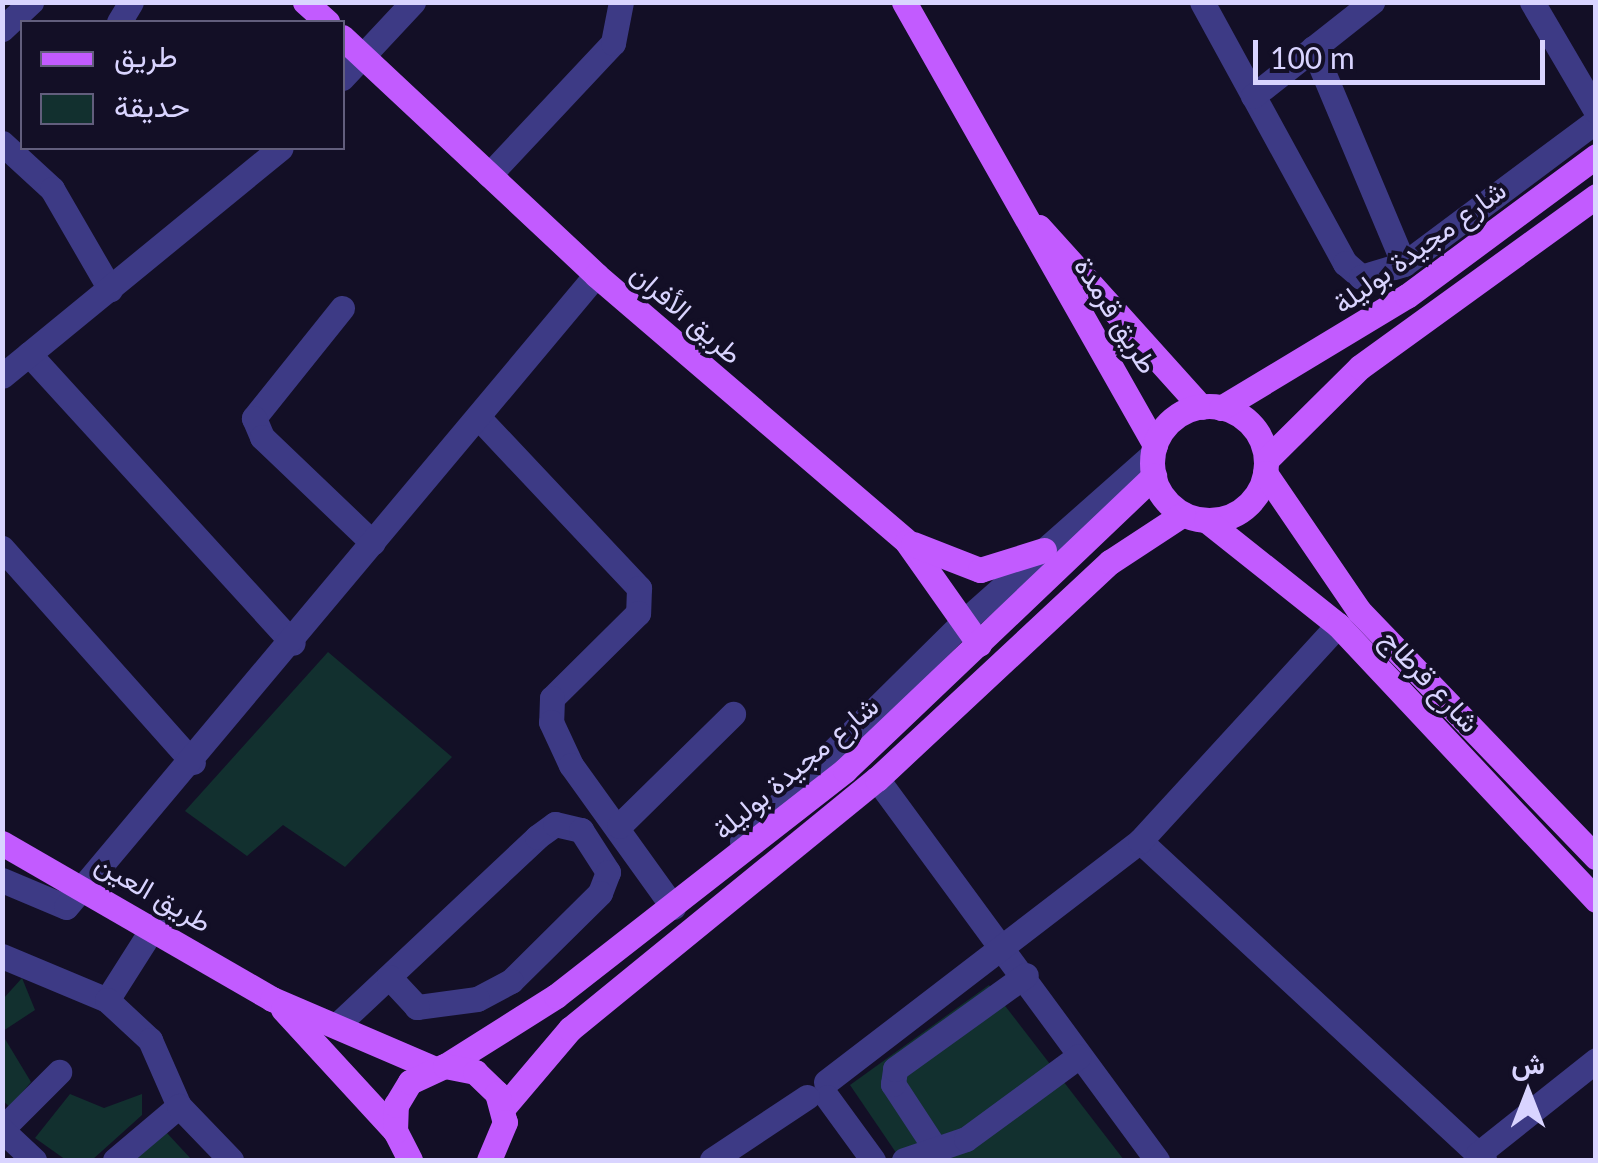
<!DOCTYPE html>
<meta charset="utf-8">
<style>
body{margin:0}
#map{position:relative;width:1598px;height:1163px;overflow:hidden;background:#130f26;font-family:Lato,Vazirmatn,sans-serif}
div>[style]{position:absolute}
.green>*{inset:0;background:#12302f}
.minor>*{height:25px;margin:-12.5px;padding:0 12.5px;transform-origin:12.5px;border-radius:12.5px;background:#3d3a85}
.major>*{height:25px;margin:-12.5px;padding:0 12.5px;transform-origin:12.5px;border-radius:12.5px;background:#c25bff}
.major>.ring{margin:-12.5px;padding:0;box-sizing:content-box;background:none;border:25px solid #c25bff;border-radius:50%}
span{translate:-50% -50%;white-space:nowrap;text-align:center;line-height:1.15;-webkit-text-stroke:8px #130f26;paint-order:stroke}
.street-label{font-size:28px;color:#d9d4ff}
.frame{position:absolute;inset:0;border:5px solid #d9d4ff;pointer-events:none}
.legend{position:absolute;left:20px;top:20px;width:325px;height:130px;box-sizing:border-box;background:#130f26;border:2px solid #625e7d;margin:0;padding:12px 18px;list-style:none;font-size:30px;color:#d9d4ff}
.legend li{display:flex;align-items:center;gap:20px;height:50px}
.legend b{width:50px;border:2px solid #625e7d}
.north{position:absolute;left:1478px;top:1043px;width:100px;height:100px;-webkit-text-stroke:8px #130f26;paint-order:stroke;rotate:0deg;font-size:28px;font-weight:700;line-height:40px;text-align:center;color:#d9d4ff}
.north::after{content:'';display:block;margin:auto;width:35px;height:45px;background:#d9d4ff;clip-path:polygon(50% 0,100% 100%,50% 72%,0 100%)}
.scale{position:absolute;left:1253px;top:40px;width:292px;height:45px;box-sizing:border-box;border:5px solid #d9d4ff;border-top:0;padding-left:12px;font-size:30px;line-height:35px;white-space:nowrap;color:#d9d4ff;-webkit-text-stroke:8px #130f26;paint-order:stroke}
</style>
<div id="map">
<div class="green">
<div style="clip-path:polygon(328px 652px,452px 757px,345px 867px,283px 825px,247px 856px,185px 811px)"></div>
<div style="clip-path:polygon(22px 978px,35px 1010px,3px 1031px,3px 999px)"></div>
<div style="clip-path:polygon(989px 985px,1124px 1160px,901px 1160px,850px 1085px)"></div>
<div style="clip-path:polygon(2px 1034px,31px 1082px,10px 1107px,3px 1101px)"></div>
<div style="clip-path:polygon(70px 1094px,104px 1108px,142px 1094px,142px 1115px,92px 1160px,66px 1160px,35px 1138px)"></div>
<div style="clip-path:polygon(166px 1132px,192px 1160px,134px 1160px)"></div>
</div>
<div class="minor">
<div style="left:1202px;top:2px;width:298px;rotate:61.3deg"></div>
<div style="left:1345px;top:263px;width:21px;rotate:41deg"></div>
<div style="left:1361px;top:277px;width:45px;rotate:-16.8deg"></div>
<div style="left:1404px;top:264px;width:239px;rotate:-36.7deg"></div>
<div style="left:1532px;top:2px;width:126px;rotate:59.6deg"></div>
<div style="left:119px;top:22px;width:23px;rotate:-59deg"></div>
<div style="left:2px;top:29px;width:40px;rotate:-43deg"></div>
<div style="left:1313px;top:48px;width:234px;rotate:67.2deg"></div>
<div style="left:342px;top:78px;width:104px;rotate:-46.9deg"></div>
<div style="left:1253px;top:96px;width:152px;rotate:-38.3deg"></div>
<div style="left:2px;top:143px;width:68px;rotate:42.6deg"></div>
<div style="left:52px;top:189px;width:116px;rotate:59.9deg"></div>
<div style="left:489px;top:175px;width:181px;rotate:-46.8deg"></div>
<div style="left:613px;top:43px;width:42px;rotate:-79deg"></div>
<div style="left:342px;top:308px;width:141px;rotate:128.7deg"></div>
<div style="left:254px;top:418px;width:21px;rotate:67deg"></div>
<div style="left:262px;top:437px;width:153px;rotate:43.7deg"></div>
<div style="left:29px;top:354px;width:391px;rotate:47.6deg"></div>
<div style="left:2px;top:376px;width:360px;rotate:-39.3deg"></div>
<div style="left:478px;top:417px;width:235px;rotate:46.7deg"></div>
<div style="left:639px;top:588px;width:25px;rotate:92deg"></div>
<div style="left:638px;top:613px;width:121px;rotate:135.3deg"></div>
<div style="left:552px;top:698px;width:24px;rotate:92deg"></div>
<div style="left:551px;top:722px;width:47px;rotate:65.1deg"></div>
<div style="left:571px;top:765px;width:175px;rotate:54.3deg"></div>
<div style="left:2px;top:548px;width:287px;rotate:48.3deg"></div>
<div style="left:877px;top:779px;width:473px;rotate:53.7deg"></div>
<div style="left:619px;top:826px;width:160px;rotate:-44.5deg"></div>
<div style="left:742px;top:841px;width:308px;rotate:-44.7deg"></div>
<div style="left:961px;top:624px;width:256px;rotate:-41.5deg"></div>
<div style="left:1140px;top:841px;width:469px;rotate:42.8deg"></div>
<div style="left:2px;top:880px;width:69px;rotate:22.9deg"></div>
<div style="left:66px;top:907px;width:825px;rotate:-50.02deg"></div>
<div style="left:2px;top:956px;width:114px;rotate:22.7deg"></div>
<div style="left:107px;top:1000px;width:88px;rotate:-57.6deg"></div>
<div style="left:107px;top:1000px;width:59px;rotate:42.9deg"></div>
<div style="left:150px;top:1040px;width:72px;rotate:66.3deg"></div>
<div style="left:336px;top:1026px;width:276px;rotate:-43.2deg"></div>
<div style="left:537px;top:837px;width:22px;rotate:-36deg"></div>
<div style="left:555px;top:824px;width:27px;rotate:13deg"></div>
<div style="left:581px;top:830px;width:50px;rotate:57.3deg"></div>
<div style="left:608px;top:872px;width:22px;rotate:111deg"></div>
<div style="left:600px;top:893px;width:125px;rotate:135.3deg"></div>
<div style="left:511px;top:981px;width:38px;rotate:152deg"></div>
<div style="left:477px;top:999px;width:61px;rotate:172.4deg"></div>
<div style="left:417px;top:1007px;width:41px;rotate:-133deg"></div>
<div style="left:826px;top:1082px;width:396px;rotate:-37.5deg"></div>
<div style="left:1140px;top:841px;width:293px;rotate:-47.5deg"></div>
<div style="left:827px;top:1097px;width:78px;rotate:53.9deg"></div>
<div style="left:2px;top:1129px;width:81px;rotate:-45deg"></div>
<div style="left:2px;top:1130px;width:44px;rotate:43.2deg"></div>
<div style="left:933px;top:1145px;width:73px;rotate:-123.3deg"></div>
<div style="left:893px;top:1084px;width:15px;rotate:-82deg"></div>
<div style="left:895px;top:1069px;width:161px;rotate:-35.7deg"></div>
<div style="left:1478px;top:1154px;width:151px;rotate:-38.5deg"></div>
<div style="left:115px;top:1160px;width:84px;rotate:-40.2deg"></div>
<div style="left:179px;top:1106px;width:75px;rotate:46.1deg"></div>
<div style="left:712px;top:1160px;width:114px;rotate:-33.6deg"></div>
<div style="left:904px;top:1160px;width:65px;rotate:-18.7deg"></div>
<div style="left:966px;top:1139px;width:140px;rotate:-36.3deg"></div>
</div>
<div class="major">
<div style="left:305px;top:2px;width:30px;rotate:42deg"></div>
<div style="left:904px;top:2px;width:509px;rotate:60.46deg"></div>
<div style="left:342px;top:37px;width:348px;rotate:43.1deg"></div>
<div style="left:596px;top:275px;width:410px;rotate:40.6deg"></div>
<div style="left:907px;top:542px;width:125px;rotate:54.8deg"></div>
<div style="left:1039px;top:227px;width:242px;rotate:48deg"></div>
<div class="ring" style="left:1152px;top:406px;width:89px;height:89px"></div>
<div style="left:1221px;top:408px;width:217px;rotate:-31.1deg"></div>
<div style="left:1407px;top:296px;width:235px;rotate:-36.5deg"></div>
<div style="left:1266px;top:460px;width:132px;rotate:-44.7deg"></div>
<div style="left:1360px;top:367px;width:291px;rotate:-35.9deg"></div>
<div style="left:1265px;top:473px;width:167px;rotate:55.7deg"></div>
<div style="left:1359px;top:611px;width:342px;rotate:46.1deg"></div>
<div style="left:1206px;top:520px;width:169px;rotate:38.5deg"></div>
<div style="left:1338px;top:625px;width:377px;rotate:46.8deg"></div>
<div style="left:913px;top:544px;width:72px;rotate:21.2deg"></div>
<div style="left:980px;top:570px;width:67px;rotate:-17.4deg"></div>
<div style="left:2px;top:843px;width:312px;rotate:30deg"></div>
<div style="left:272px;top:999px;width:175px;rotate:23.2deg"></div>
<div style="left:283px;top:1009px;width:166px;rotate:47.4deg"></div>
<div style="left:445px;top:1066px;width:131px;rotate:-32.2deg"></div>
<div style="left:556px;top:996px;width:367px;rotate:-38deg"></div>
<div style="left:845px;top:770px;width:427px;rotate:-43.6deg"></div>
<div style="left:503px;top:1108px;width:104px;rotate:-49.7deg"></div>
<div style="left:570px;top:1029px;width:396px;rotate:-39.2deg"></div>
<div style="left:877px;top:779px;width:318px;rotate:-43deg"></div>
<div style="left:1110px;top:562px;width:87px;rotate:-33.3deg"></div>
<div style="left:410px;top:1160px;width:33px;rotate:-117deg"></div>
<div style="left:395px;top:1131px;width:26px;rotate:-88deg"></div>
<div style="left:396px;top:1105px;width:27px;rotate:-59deg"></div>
<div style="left:410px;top:1082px;width:38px;rotate:-25deg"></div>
<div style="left:445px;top:1066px;width:31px;rotate:11deg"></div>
<div style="left:475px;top:1072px;width:30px;rotate:44deg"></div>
<div style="left:497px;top:1093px;width:30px;rotate:75deg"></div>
<div style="left:505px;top:1122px;width:41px;rotate:112.8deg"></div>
</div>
<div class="street-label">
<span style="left:1419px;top:246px;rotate:-36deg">شارع مجيدة بوليلة</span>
<span style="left:687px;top:313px;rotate:41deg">طريق الأفران</span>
<span style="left:1117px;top:315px;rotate:58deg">طريق قرمدة</span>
<span style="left:1431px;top:680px;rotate:47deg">شارع قرطاج</span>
<span style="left:795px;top:767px;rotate:-40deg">شارع مجيدة بوليلة</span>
<span style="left:154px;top:892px;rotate:30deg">طريق العين</span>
</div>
<div class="frame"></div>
<ul class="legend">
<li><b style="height:12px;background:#c25bff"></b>طريق</li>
<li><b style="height:28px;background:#12302f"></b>حديقة</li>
</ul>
<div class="north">ش</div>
<div class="scale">100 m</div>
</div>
